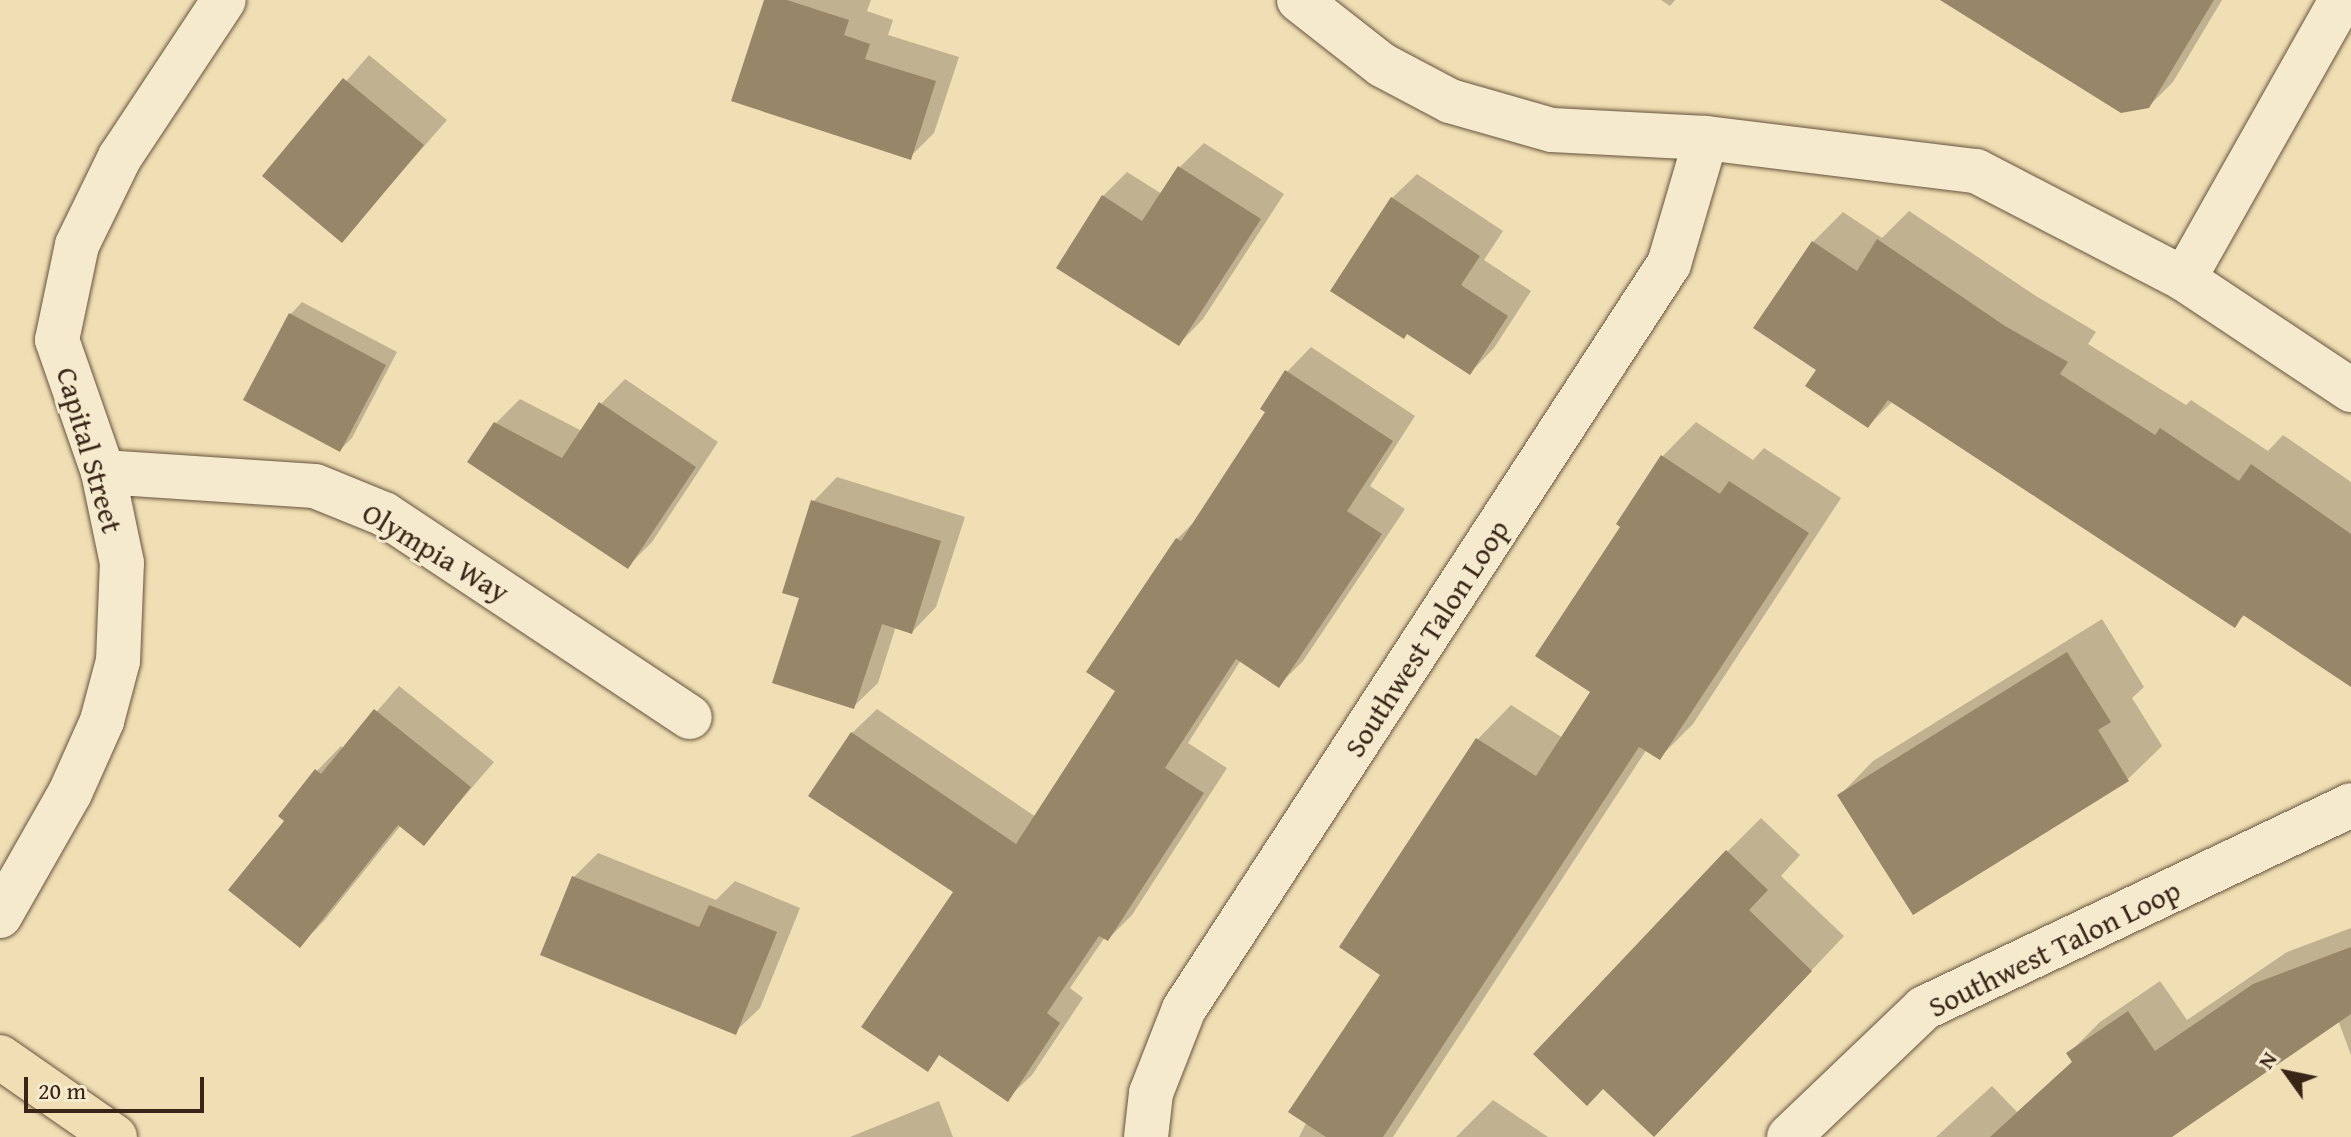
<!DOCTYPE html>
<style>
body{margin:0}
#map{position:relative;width:2351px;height:1137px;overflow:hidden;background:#f0dfb4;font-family:"Gentium Book Plus",serif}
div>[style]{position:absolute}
.shadow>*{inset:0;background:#0003}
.building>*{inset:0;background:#988669}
.roads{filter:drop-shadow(0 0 2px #67543e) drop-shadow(0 0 2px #67543e)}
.minor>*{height:44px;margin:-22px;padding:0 22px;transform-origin:22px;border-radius:22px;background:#f5eace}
.major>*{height:44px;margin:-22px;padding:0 22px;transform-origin:22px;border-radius:22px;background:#f0dfb4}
span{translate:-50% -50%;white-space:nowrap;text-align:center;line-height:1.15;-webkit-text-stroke:6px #f5eace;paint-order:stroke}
.street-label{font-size:30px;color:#392517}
.north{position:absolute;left:2247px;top:1033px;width:80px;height:80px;-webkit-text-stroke:6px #f5eace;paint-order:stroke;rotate:303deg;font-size:22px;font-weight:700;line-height:32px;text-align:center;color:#392517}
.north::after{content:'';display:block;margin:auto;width:28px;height:36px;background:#392517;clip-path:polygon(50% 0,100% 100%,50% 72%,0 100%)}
.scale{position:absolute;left:24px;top:1077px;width:180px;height:36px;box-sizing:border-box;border:4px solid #392517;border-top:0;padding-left:10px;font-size:24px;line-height:28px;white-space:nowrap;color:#392517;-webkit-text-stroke:6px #f5eace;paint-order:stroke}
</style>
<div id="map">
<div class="shadow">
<div style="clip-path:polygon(766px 0,871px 0,867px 11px,893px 20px,888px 35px,959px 57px,934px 133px,910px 157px)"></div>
<div style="clip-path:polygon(1661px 0,1675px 0,1670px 6px)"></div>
<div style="clip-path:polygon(1964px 0,2222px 0,2173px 82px,2148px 107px)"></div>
<div style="clip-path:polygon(369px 55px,447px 120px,342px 240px,264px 176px)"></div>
<div style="clip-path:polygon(1204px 143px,1284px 194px,1203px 319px,1179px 344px,1103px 196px,1127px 172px,1162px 194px,1180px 167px)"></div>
<div style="clip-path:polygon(1417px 174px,1503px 231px,1484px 260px,1531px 291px,1494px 348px,1470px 373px,1392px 198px)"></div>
<div style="clip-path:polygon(1909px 211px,2036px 296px,2096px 332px,2088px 344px,2186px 405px,2191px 400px,2268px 451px,2283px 435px,2351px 482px,2351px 685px,2246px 614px,2234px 625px,1893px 401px,1868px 426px,1819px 370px,1813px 242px,1843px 212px,1882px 238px)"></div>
<div style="clip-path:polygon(302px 302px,397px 352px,352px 438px,340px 450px,290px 315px)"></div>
<div style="clip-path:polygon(1311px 347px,1415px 416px,1370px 486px,1405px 509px,1303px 661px,1279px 685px,1241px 660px,1188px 743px,1227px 768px,1132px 915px,1108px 939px,1105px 937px,1070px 988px,1083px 998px,1032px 1075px,1007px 1099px,956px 891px,852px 733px,877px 709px,1036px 817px,1118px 691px,1177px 539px,1201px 515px,1268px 412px,1287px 372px)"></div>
<div style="clip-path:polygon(625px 379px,718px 442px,652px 542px,628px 566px,496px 423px,520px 399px,582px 431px,601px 404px)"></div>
<div style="clip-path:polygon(1696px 422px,1753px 460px,1764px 448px,1841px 498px,1693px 724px,1659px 758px,1647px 749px,1393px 1137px,1299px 1137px,1382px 974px,1341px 947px,1478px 739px,1511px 705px,1563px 738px,1593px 692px,1623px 526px,1619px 524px,1663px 456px)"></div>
<div style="clip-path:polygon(837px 477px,965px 517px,936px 607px,912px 632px,896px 626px,878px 683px,853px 707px,802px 597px,813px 502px)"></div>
<div style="clip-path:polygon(2102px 619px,2144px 687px,2132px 698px,2162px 746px,2128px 779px,1840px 795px,1873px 761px)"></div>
<div style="clip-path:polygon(399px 686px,494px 762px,424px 843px,401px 825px,324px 921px,300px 945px,287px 821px,317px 771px,341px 746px,344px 749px)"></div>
<div style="clip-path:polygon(1761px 818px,1800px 855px,1781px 876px,1844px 936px,1688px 1101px,1727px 852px)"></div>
<div style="clip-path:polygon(598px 853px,716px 900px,735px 881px,800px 908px,760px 1008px,735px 1032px,574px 877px)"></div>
<div style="clip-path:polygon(2351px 928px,2351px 1055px,2338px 1020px,2169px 1137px,1936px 1137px,1992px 1086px,2017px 1112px,2073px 1061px,2068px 1054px,2100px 1022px,2160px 981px,2187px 1020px,2287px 952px)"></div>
<div style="clip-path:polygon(1493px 1100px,1548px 1137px,1456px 1137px)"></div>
<div style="clip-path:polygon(939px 1101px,953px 1137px,850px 1137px)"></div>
</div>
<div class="building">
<div style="clip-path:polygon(764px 0,787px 0,849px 20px,844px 35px,870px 44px,865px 59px,936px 81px,911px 160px,731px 101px)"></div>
<div style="clip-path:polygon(1940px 0,2214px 0,2149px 108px,2121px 113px)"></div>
<div style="clip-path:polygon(343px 78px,424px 145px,342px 243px,262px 176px)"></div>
<div style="clip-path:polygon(1178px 166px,1261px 219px,1179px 346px,1056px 268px,1102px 195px,1142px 221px)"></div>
<div style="clip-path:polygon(1391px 197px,1480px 256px,1461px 285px,1508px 316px,1470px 375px,1407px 334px,1404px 339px,1330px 291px)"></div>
<div style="clip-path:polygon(1877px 239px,2005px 326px,2068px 362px,2060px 374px,2155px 435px,2160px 428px,2239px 481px,2251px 464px,2351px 534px,2351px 687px,2243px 615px,2235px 628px,1888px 400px,1868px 428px,1805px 386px,1816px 370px,1753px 328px,1812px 241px,1857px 271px)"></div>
<div style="clip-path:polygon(289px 313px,386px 365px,340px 452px,243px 400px)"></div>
<div style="clip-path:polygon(1285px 370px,1393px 441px,1347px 511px,1382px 534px,1279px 688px,1236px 659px,1165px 768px,1204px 793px,1108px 941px,1099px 936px,1047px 1013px,1060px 1023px,1008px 1102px,939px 1055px,928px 1072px,861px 1027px,953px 892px,808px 796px,851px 732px,1016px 844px,1115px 691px,1086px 672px,1176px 538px,1181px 541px,1265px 412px,1260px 409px)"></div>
<div style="clip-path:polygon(599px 402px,696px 467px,628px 569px,467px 462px,494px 422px,562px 458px)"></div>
<div style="clip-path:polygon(1661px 455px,1720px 494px,1729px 481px,1809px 533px,1660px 760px,1639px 747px,1383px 1137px,1326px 1137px,1288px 1112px,1380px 975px,1339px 947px,1476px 738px,1536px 776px,1590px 692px,1535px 656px,1620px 527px,1616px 524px)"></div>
<div style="clip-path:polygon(811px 500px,941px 541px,912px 634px,882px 624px,854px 709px,772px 683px,799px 598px,782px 593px)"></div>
<div style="clip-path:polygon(2067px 652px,2111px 722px,2098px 730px,2129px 781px,1913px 915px,1837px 795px)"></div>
<div style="clip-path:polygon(374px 709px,471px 787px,424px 846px,398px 825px,300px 948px,228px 890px,284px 821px,278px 816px,315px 769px,321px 774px)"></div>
<div style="clip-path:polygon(1726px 850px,1768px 890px,1749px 910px,1812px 971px,1654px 1137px,1603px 1089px,1587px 1106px,1533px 1054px)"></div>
<div style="clip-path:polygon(572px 876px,699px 927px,709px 905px,777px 932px,736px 1035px,540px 955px)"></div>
<div style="clip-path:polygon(2351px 947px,2351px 1014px,2172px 1137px,1990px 1137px,2072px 1062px,2066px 1053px,2128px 1011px,2155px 1051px,2253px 984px)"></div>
</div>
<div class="roads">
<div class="minor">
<div style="left:1299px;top:0;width:105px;rotate:38.1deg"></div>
<div style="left:1382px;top:65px;width:77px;rotate:27.9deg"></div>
<div style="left:1450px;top:101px;width:106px;rotate:15.9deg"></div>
<div style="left:1552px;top:130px;width:154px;rotate:3deg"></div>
<div style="left:1706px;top:138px;width:272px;rotate:7deg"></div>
<div style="left:1976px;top:171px;width:234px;rotate:27.4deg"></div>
<div style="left:2184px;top:279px;width:201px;rotate:33.6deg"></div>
<div style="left:2184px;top:279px;width:320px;rotate:-60.6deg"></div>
<div style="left:103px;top:472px;width:212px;rotate:3.8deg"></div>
<div style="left:315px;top:486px;width:74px;rotate:22.1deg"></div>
<div style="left:384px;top:514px;width:367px;rotate:33.6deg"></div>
<div style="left:0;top:916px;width:142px;rotate:-60.4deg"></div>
<div style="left:70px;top:793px;width:79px;rotate:-66deg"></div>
<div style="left:102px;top:721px;width:62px;rotate:-75.1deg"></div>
<div style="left:118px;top:661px;width:98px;rotate:-87.7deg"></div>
<div style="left:122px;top:563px;width:93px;rotate:-101.8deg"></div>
<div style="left:103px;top:472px;width:140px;rotate:-109.2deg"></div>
<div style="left:57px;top:340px;width:97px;rotate:-78.1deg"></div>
<div style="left:77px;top:245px;width:98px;rotate:-64deg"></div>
<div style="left:120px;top:157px;width:188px;rotate:-56.5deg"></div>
<div style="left:1146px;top:1137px;width:44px;rotate:-83.5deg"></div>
<div style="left:1151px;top:1093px;width:90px;rotate:-68.6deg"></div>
<div style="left:1184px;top:1009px;width:889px;rotate:-56.94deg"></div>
<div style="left:1669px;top:264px;width:131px;rotate:-73.6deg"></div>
<div style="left:1789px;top:1137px;width:187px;rotate:-43.7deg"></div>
<div style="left:1924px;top:1008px;width:473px;rotate:-25.4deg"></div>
</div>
<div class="major">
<div style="left:0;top:1057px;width:140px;rotate:34.8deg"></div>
</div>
</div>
<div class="street-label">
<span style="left:90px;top:450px;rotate:74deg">Capital Street</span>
<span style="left:436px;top:552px;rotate:31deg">Olympia Way</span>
<span style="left:1426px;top:638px;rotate:-57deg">Southwest Talon Loop</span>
<span style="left:2054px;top:948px;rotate:-26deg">Southwest Talon Loop</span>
</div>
<div class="north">N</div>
<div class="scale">20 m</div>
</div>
